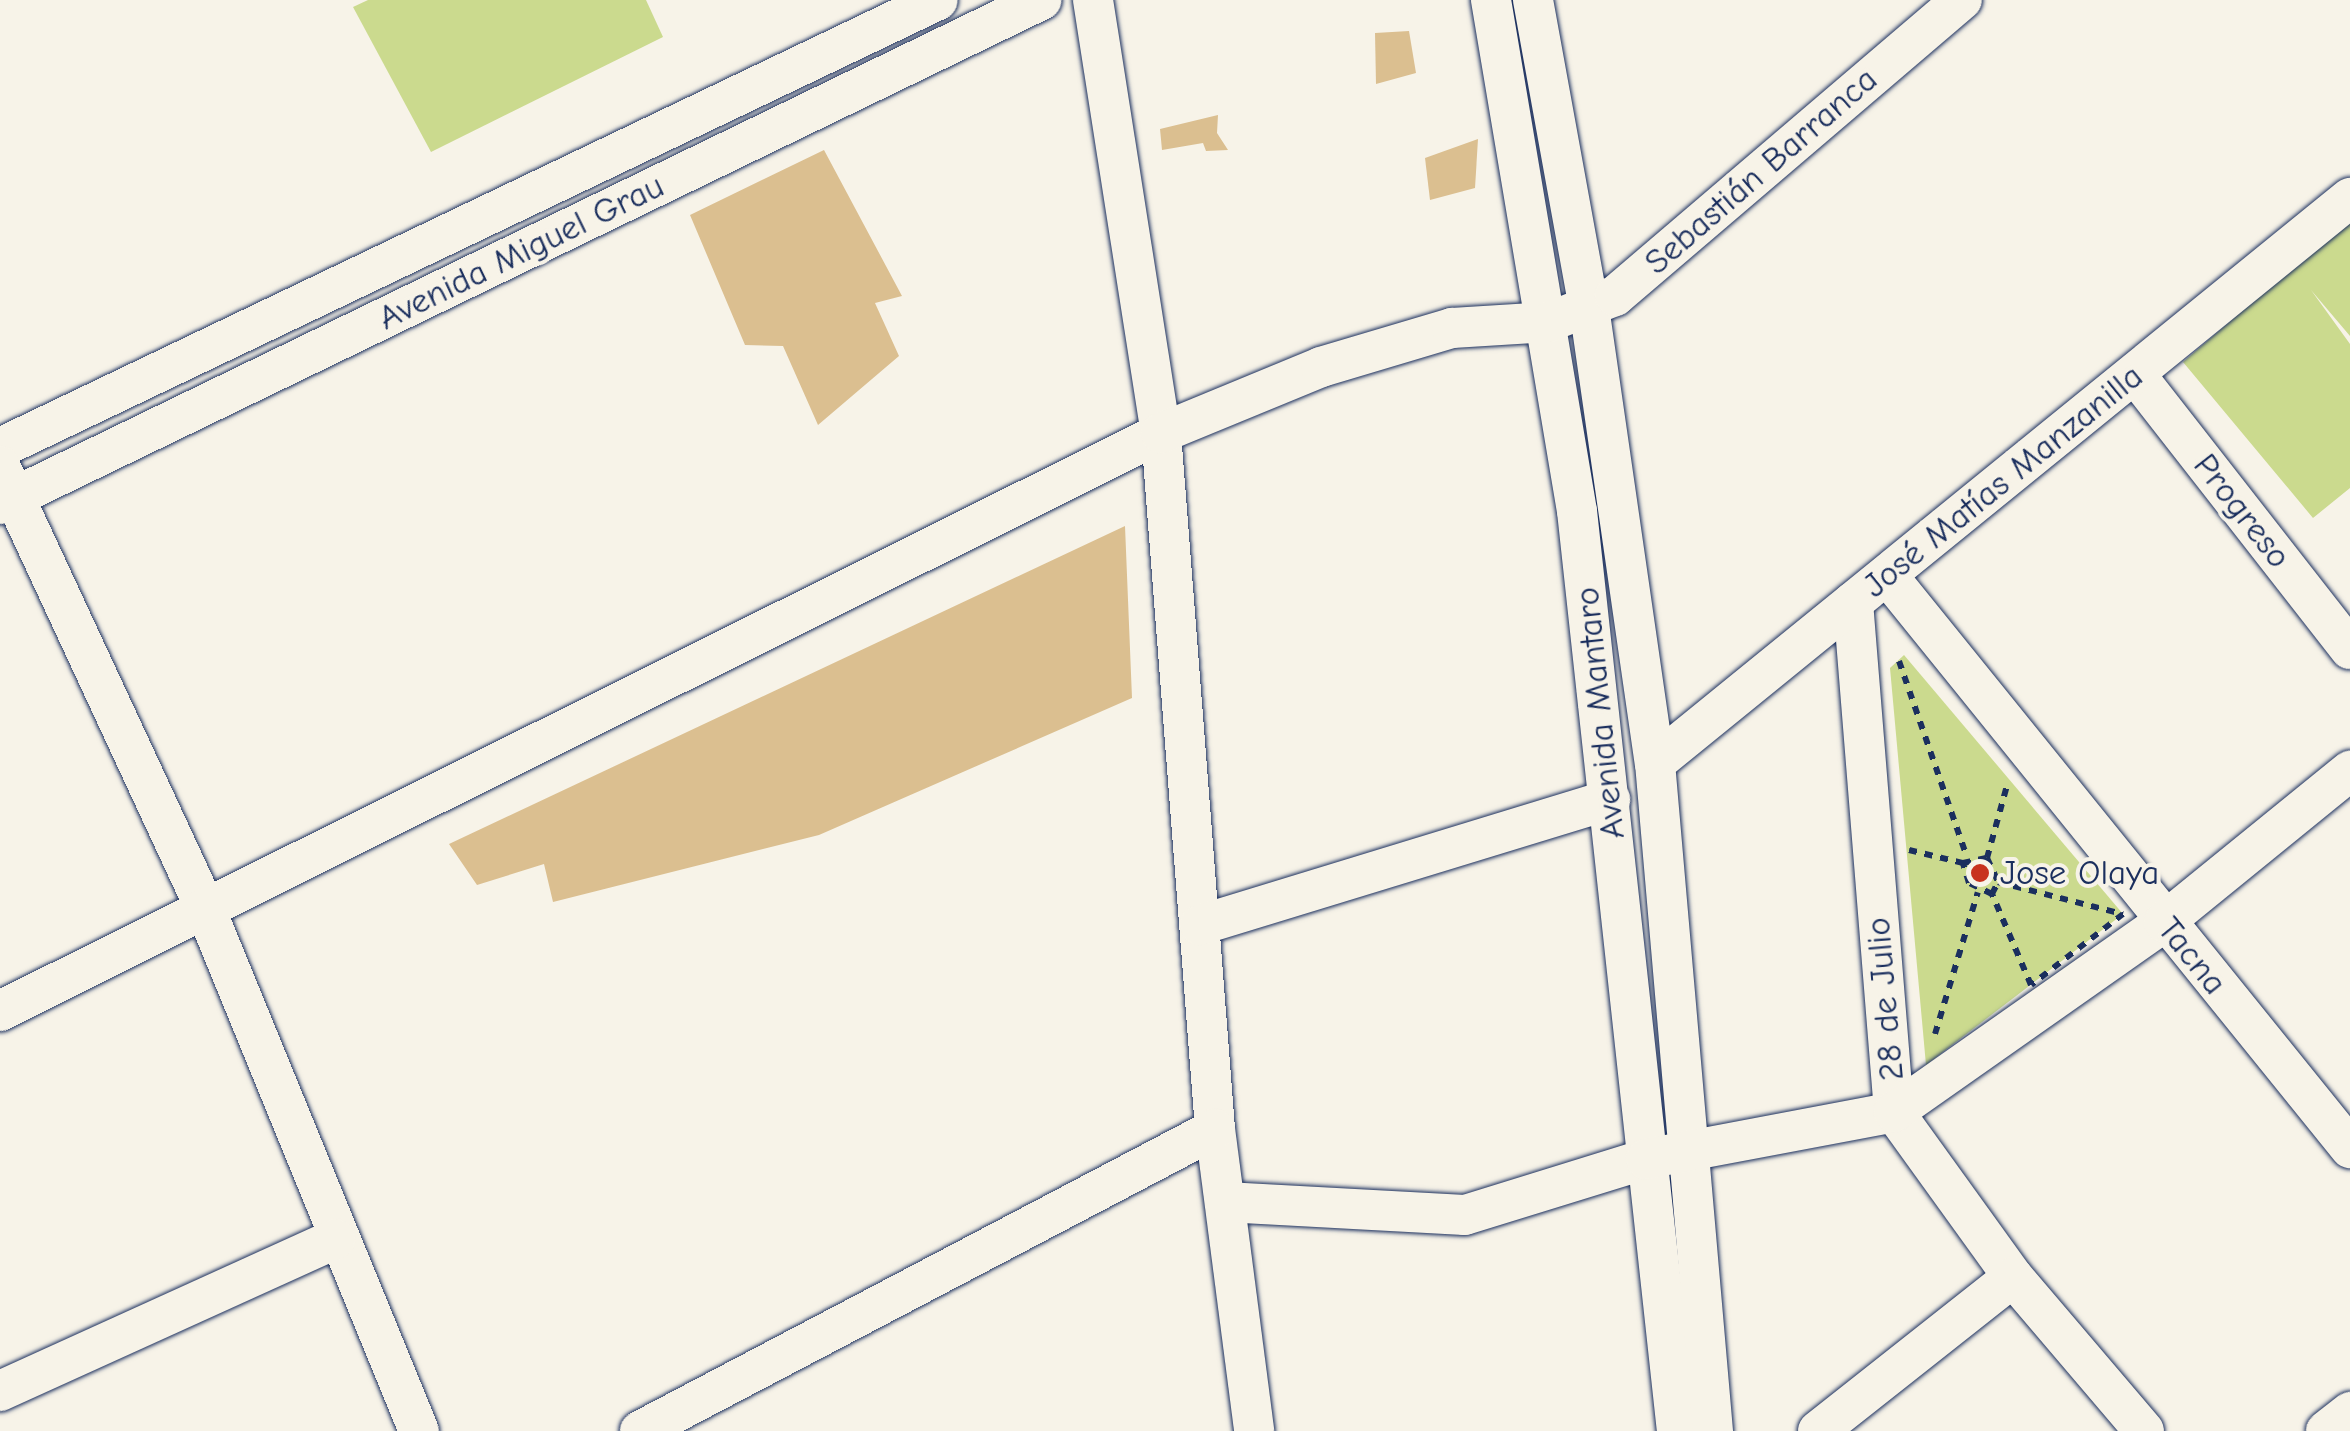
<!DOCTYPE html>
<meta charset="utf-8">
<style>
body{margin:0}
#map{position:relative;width:2350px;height:1431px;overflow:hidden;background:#f7f3e8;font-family:"Comic Neue",sans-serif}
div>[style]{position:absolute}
.green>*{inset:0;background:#cbda8e}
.building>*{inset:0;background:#dbbf90}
.path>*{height:6px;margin-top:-3px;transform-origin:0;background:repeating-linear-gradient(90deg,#1b2f5e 0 8px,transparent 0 16px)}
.roads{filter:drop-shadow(0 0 2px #1b2f5e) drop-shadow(0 0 2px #1b2f5e)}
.minor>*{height:40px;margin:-20px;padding:0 20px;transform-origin:20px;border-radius:20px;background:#f7f3e8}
.dots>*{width:28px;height:28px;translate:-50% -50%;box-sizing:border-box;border:5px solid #f7f3e8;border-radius:50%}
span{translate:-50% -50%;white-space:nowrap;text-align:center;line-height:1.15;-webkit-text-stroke:8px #f7f3e8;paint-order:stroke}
.street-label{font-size:35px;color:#1b2f5e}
.poi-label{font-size:35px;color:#1b2f5e}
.left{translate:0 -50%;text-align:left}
</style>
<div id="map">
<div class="green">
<div style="clip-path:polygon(368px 0,646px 0,663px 37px,431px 152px,353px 7px)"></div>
<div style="clip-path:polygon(2350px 218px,2350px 336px,2311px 290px,2350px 344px,2350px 488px,2313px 518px,2183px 362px)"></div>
<div style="clip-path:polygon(1904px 655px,2123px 914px,1926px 1065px,1890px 668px)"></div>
</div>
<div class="building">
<div style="clip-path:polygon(1409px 31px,1416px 73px,1376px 84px,1375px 33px)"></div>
<div style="clip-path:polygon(1218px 115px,1217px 133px,1228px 150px,1206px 151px,1203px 143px,1162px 150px,1160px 129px)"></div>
<div style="clip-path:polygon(1478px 139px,1475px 188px,1430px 200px,1425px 158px)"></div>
<div style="clip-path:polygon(824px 150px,902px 296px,875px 303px,899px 356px,818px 425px,783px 346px,745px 345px,690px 215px)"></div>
<div style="clip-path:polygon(1125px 526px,1132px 698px,819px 835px,553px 902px,544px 864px,477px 885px,449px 844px)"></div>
</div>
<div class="path">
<div style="left:1899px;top:661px;width:207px;rotate:70.9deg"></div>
<div style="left:1909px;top:850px;width:56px;rotate:13.5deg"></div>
<div style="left:1987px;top:858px;width:79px;rotate:-74.6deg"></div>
<div style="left:1998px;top:882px;width:129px;rotate:14.4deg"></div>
<div style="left:2123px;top:914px;width:116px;rotate:142.3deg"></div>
<div style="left:2031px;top:985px;width:99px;rotate:-113.2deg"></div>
<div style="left:1992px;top:894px;width:13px;rotate:-63deg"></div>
<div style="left:1992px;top:894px;width:25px;rotate:-154deg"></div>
<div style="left:1969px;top:883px;width:21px;rotate:-107deg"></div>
<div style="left:1963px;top:863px;width:25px;rotate:-12deg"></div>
<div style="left:1987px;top:858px;width:26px;rotate:65deg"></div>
<div style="left:1935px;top:1034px;width:148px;rotate:-73.2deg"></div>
</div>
<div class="roads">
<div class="minor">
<div style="left:1093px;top:0;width:438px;rotate:81.1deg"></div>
<div style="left:1161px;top:433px;width:698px;rotate:85.56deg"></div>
<div style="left:1215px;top:1129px;width:305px;rotate:82.6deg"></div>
<div style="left:1491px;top:0;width:518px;rotate:80.45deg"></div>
<div style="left:1577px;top:511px;width:925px;rotate:83.8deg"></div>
<div style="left:1533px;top:0;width:312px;rotate:79.7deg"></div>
<div style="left:1589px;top:307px;width:461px;rotate:81.8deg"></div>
<div style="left:1655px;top:763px;width:671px;rotate:85.04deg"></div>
<div style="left:2135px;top:374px;width:349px;rotate:52deg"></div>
<div style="left:0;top:448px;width:1039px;rotate:-25.53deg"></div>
<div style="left:0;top:466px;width:487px;rotate:65.1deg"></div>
<div style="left:205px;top:908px;width:565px;rotate:67.75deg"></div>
<div style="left:0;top:504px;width:1157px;rotate:-25.83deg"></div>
<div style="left:1887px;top:575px;width:737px;rotate:51.06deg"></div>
<div style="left:1853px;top:602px;width:512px;rotate:85.4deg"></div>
<div style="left:1894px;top:1112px;width:203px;rotate:54.2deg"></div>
<div style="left:2013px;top:1277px;width:202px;rotate:49.6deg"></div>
<div style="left:1655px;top:763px;width:896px;rotate:-39.11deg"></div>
<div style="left:1200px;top:925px;width:429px;rotate:-17deg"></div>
<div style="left:0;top:1011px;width:1297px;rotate:-26.47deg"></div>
<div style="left:1161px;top:433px;width:173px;rotate:-22.4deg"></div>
<div style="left:1321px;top:367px;width:137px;rotate:-16.6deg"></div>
<div style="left:1452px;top:328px;width:97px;rotate:-3.5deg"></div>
<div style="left:1549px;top:322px;width:71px;rotate:-21.5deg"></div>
<div style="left:1615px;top:296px;width:456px;rotate:-40.5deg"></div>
<div style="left:1225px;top:1202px;width:240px;rotate:3.1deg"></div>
<div style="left:1465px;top:1215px;width:189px;rotate:-17.2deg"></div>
<div style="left:1646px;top:1159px;width:252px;rotate:-10.7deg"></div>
<div style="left:1894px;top:1112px;width:330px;rotate:-35.1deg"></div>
<div style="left:2164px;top:922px;width:240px;rotate:-39.1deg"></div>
<div style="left:0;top:1391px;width:368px;rotate:-24.4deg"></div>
<div style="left:640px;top:1431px;width:649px;rotate:-27.71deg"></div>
<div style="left:1818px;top:1431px;width:248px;rotate:-38.3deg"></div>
<div style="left:2326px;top:1431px;width:31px;rotate:-38deg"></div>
</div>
</div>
<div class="dots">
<div style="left:1980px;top:873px;background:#c8321e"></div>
</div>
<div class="street-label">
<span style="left:1761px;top:171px;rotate:-41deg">Sebastián Barranca</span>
<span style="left:521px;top:252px;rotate:-26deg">Avenida Miguel Grau</span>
<span style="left:2003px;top:481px;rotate:-39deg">José Matías Manzanilla</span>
<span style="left:2242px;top:511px;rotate:52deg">Progreso</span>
<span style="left:1600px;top:713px;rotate:-96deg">Avenida Mantaro</span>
<span style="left:2192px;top:956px;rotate:51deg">Tacna</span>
<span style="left:1885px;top:999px;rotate:-95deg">28 de Julio</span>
</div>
<div class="poi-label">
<span class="left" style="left:2000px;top:873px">Jose Olaya</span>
</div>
</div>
